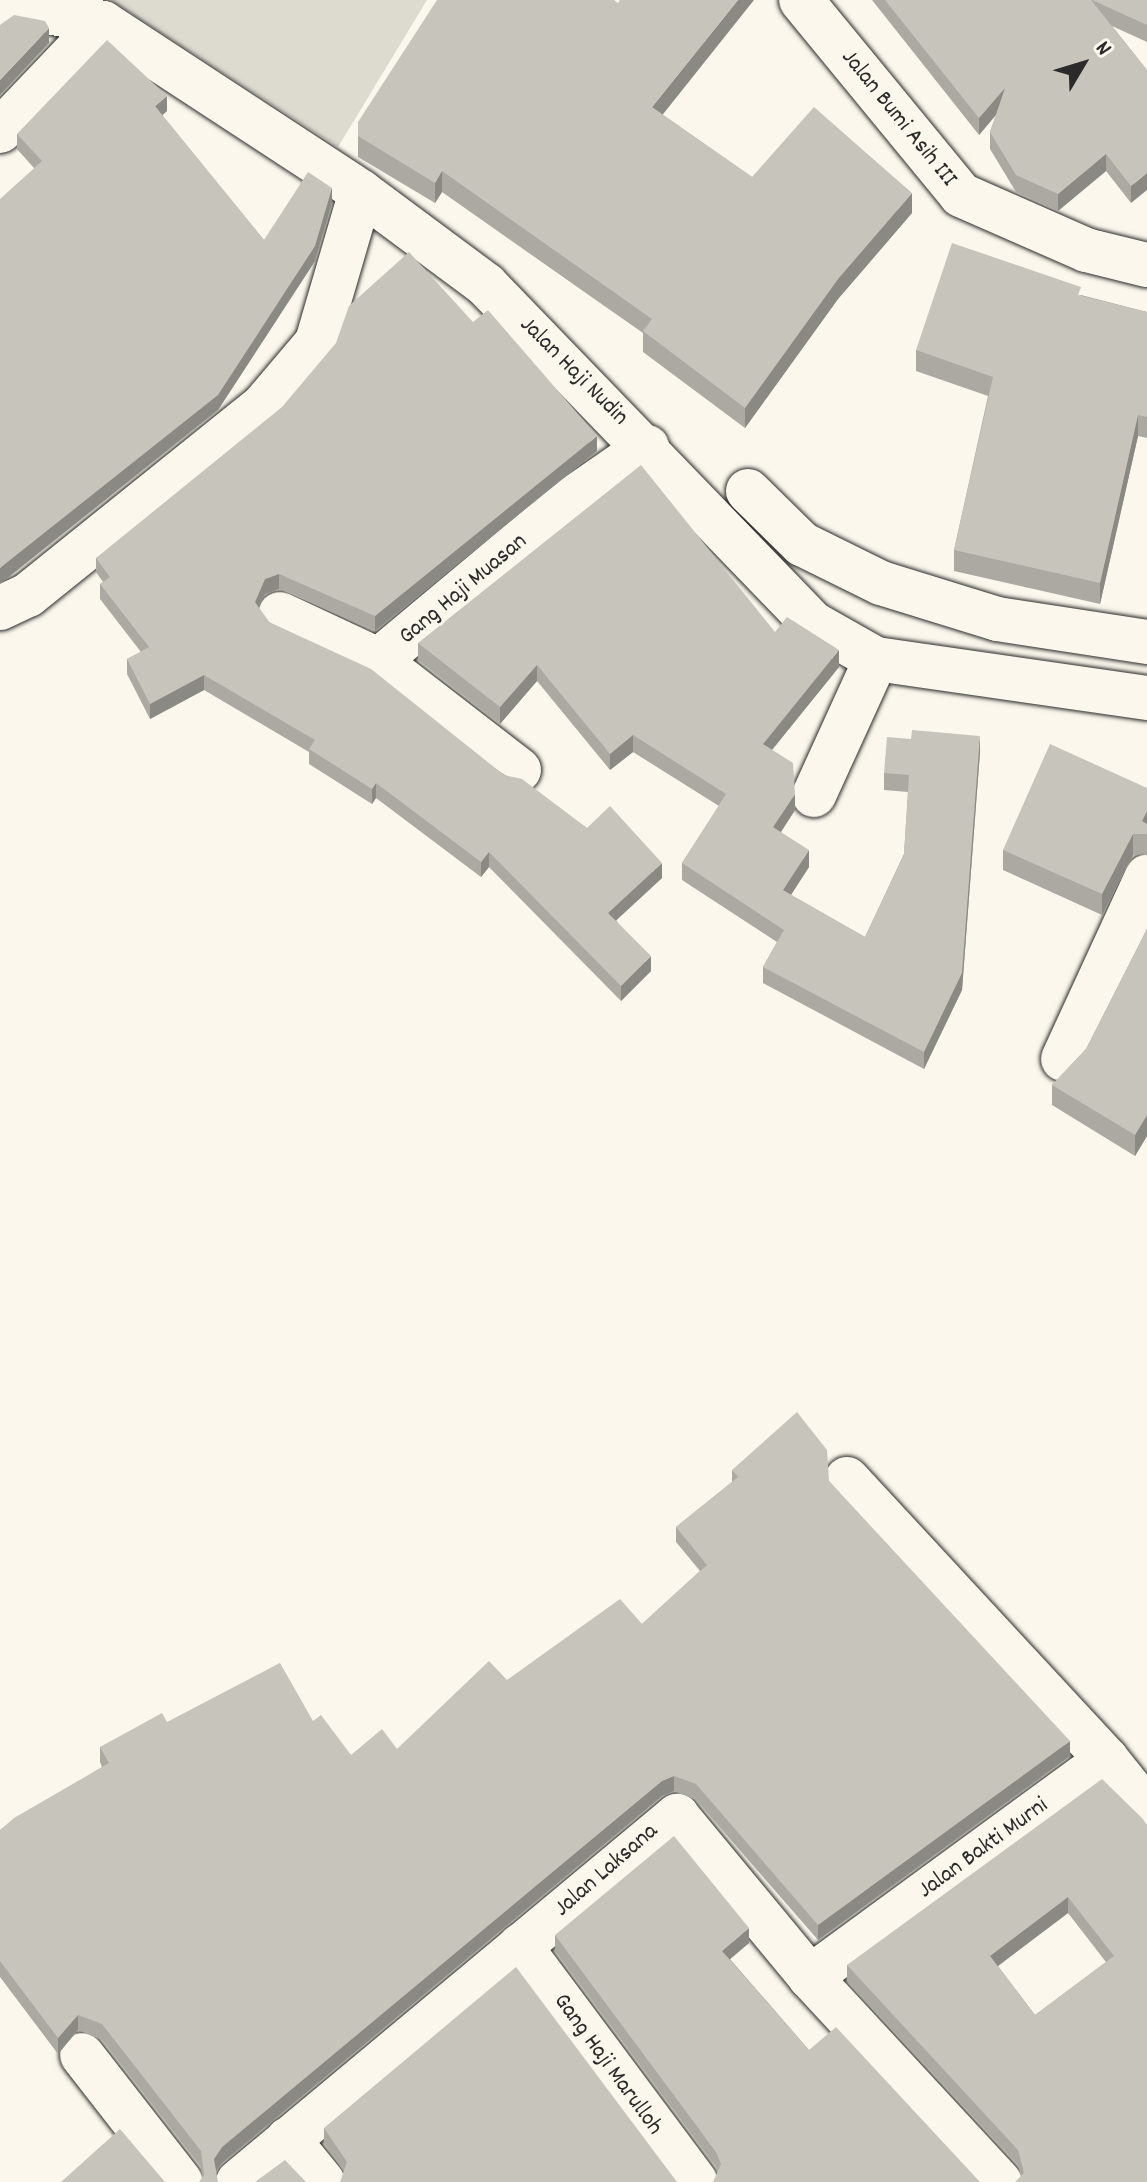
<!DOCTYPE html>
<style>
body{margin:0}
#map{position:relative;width:1147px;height:2182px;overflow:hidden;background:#fbf7ec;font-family:Dekko,sans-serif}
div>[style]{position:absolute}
.green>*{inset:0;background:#dddad0}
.roads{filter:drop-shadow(0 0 2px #2b2b2b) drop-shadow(0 0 2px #2b2b2b)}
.minor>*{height:44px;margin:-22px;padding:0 22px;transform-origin:22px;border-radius:22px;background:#fbf7ec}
.wall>*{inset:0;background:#aba9a2}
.shaded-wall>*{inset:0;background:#8b8984}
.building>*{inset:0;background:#c7c4bc}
span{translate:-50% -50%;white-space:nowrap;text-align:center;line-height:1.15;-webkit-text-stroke:6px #fbf7ec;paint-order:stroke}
.street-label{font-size:24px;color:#2b2b2b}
.north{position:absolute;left:1043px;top:24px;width:80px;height:80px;-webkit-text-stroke:6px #fbf7ec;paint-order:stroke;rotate:52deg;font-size:22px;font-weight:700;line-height:32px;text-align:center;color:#2b2b2b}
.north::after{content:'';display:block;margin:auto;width:28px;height:36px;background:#2b2b2b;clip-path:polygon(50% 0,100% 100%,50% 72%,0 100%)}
</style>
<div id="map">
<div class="green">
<div style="clip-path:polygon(111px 0,427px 0,338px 147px)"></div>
</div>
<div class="roads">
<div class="minor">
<div style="left:801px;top:0;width:252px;rotate:50.6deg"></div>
<div style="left:961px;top:195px;width:137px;rotate:23.7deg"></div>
<div style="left:1086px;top:250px;width:63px;rotate:13.8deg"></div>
<div style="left:0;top:2px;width:105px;rotate:11.5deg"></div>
<div style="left:103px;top:23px;width:308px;rotate:33.2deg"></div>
<div style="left:361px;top:192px;width:156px;rotate:36.6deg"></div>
<div style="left:486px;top:285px;width:470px;rotate:46deg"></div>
<div style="left:812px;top:623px;width:73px;rotate:29.4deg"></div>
<div style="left:876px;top:659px;width:274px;rotate:8.2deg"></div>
<div style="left:0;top:131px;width:149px;rotate:-46.4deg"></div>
<div style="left:748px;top:491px;width:76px;rotate:44.5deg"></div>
<div style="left:802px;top:544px;width:88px;rotate:26.3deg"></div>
<div style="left:881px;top:583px;width:121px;rotate:17.2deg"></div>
<div style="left:997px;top:619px;width:152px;rotate:8.7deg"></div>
<div style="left:0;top:608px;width:31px;rotate:-25deg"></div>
<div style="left:28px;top:595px;width:302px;rotate:-38.8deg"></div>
<div style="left:263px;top:406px;width:84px;rotate:-49.8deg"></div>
<div style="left:317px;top:342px;width:156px;rotate:-73.7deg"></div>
<div style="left:280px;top:614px;width:116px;rotate:25deg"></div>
<div style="left:519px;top:770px;width:162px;rotate:-142.3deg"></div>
<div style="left:391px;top:671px;width:18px;rotate:-106deg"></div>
<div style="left:386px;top:654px;width:239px;rotate:-39.9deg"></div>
<div style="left:569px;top:501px;width:95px;rotate:-34.7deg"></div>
<div style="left:814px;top:795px;width:149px;rotate:-65.5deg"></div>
<div style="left:1063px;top:1059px;width:201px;rotate:-65.3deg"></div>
<div style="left:847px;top:1479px;width:383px;rotate:47.2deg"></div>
<div style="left:520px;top:1946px;width:294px;rotate:53.3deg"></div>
<div style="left:810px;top:1977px;width:368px;rotate:-36.2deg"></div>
<div style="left:1107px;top:1760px;width:64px;rotate:51.3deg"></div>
<div style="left:82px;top:2055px;width:161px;rotate:52.1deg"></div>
<div style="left:288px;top:2139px;width:55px;rotate:50.9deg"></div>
<div style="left:238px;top:2182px;width:572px;rotate:-39.82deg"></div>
<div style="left:677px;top:1816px;width:209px;rotate:50.4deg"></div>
<div style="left:810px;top:1977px;width:280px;rotate:47.2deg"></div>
</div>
</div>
<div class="wall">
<div style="clip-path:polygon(872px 0,1147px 0,1147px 42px,1112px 26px,1147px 70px,1131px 203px,1106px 171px,1058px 211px,1016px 192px,990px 149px,990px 132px,996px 115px,979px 135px)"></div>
<div style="clip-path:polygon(167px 111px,162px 115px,264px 240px,332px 203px,315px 261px,218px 410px,34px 168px,17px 149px,17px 134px)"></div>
<div style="clip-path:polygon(663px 115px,752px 177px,912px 213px,838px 299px,745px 428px,643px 352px,643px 333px,442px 192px,435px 203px,358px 157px,358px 122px)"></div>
<div style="clip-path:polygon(1081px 295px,1147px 312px,1147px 438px,1138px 436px,1100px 604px,954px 571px,954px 550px,988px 396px,916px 371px,916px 350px)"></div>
<div style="clip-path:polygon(473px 322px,597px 451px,375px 631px,279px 589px,265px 594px,259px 608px,269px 622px,587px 828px,662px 878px,616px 920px,651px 971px,621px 1001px,489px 867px,481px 877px,376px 798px,372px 804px,309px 764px,309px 752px,204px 690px,150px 719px,127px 674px,127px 659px,141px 652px,100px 599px,100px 584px,103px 582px,96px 572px,96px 558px)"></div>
<div style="clip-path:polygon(775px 632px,839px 667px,772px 750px,795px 810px,781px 832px,809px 867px,791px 895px,865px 937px,904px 854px,908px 792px,884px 790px,884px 773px,980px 752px,962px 990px,924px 1069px,763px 983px,763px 967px,777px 942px,682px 880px,682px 863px,719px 806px,633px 752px,610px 770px,537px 681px,500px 724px,418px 660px,418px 643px)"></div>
<div style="clip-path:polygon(1147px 788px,1147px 854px,1133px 855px,1102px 915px,1003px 870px,1003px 850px)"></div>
<div style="clip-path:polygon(1147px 929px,1147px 1136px,1135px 1156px,1052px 1105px,1052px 1085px,1086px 1049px)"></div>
<div style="clip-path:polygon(732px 1470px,829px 1481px,1070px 1756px,818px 1940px,696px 1800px,674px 1791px,662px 1796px,222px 2163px,216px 2171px,202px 2178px,201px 2167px,102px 2040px,78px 2030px,58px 2054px,0 1977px,0 1830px,102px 1767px,100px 1762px,100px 1747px,167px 1722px,313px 1721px,351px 1755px,397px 1749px,507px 1680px,642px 1624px,700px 1571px,676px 1542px,676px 1527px,732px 1482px)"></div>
<div style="clip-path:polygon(evenodd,1147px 1825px,1147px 2182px,1021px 2176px,1018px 2165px,847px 1981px,847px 1965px,1147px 1825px,1068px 1913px,1106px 1962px,1035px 2015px,998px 1966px,1068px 1913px)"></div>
<div style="clip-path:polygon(555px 1935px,749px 1943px,730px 1959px,809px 2050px,718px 2172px,716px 2167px,555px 1951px)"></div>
<div style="clip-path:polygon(324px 2128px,677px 2182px,344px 2172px,324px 2143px)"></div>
</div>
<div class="shaded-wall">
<div style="clip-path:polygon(738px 0,754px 0,652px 128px,652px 107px)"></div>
<div style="clip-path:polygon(49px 28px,49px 43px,0 95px,0 80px)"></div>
<div style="clip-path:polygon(1005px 88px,1005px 104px,979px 135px,979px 118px)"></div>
<div style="clip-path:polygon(167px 96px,167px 111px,155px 122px,155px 106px)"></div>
<div style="clip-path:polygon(1106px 154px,1106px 171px,1058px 211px,1058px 194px)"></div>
<div style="clip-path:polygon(442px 171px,442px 192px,435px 203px,435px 183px)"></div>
<div style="clip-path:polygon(1147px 173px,1147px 190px,1131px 203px,1131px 186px)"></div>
<div style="clip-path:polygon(332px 188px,332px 203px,315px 261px,218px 410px,0 584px,0 568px)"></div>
<div style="clip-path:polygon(912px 193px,912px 213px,838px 299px,745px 428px,745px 408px,838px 279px)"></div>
<div style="clip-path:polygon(1138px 415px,1138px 436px,1100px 604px,1100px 583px)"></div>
<div style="clip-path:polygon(597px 436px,597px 451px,375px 631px,375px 616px)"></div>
<div style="clip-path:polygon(279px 574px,279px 589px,265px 594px,255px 617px,255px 602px,265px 579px)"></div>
<div style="clip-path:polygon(839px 650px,839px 667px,763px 761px,763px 744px)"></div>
<div style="clip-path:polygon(537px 665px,537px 681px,500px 724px,500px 707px)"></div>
<div style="clip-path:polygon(204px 675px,204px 690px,150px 719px,150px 704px)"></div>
<div style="clip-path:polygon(633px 735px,633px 752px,610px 770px,610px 754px)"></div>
<div style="clip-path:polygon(980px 736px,980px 752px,962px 990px,924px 1069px,924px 1052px)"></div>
<div style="clip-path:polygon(376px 783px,376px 798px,372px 804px,372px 789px)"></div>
<div style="clip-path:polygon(795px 794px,795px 810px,773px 844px,773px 827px)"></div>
<div style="clip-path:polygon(1147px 811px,1147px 832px,1142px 821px)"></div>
<div style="clip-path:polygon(1133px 834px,1133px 855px,1102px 915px,1102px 894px)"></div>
<div style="clip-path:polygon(809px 850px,809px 867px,783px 907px,783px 890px)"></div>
<div style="clip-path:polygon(489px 852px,489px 867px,481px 877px,481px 862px)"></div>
<div style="clip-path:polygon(662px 863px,662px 878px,608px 928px,608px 913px)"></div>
<div style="clip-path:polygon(651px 956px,651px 971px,621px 1001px,621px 986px)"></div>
<div style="clip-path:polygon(1147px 1115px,1147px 1136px,1135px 1156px,1135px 1135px)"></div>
<div style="clip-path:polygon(1070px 1741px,1070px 1756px,818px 1940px,818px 1925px)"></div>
<div style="clip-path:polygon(674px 1776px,674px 1791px,662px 1796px,222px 2163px,214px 2174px,214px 2159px,222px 2147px,662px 1781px)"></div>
<div style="clip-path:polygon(1068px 1897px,1068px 1913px,990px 1972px,990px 1956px)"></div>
<div style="clip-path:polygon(749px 1928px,749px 1943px,722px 1966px,722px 1951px)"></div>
<div style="clip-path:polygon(78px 2015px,78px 2030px,58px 2054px,58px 2038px)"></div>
</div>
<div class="building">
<div style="clip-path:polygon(437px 0,614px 0,618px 3px,620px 0,738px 0,652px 107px,752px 177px,814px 107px,912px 193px,838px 279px,745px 408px,643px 331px,652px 319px,442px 171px,435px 183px,358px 136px,358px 122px)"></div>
<div style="clip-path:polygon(885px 0,1091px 0,1147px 70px,1147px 173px,1131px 186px,1106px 154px,1058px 194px,1016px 175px,990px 132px,1005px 88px,979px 118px)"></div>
<div style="clip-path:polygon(1092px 0,1147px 0,1147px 25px)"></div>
<div style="clip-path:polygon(14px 15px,45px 21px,49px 28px,0 80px,0 25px)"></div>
<div style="clip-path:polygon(107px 40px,167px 96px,155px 106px,264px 240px,308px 172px,332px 188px,315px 246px,218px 395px,0 568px,0 199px,42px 161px,17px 134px)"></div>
<div style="clip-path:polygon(952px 243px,1081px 287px,1078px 295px,1147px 312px,1147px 417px,1138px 415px,1100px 583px,954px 550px,993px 377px,916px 350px)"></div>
<div style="clip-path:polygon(409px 252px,473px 322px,488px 310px,597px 436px,375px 616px,279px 574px,265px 579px,255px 602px,269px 622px,371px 669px,504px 775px,522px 779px,587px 828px,610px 806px,662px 863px,608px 913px,651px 956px,621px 986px,489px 852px,481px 862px,376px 783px,372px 789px,309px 749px,315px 740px,204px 675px,150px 704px,127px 659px,149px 647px,100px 584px,110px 577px,96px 558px,282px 407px,336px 343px,349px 306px)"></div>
<div style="clip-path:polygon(641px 465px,775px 632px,787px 617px,839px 650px,763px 744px,793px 763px,795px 794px,773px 827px,809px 850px,783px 890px,865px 937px,904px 854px,909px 775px,884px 773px,887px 737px,911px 739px,912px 730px,980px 736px,962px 973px,924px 1052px,763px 967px,784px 930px,682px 863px,726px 794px,633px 735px,610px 754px,537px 665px,500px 707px,418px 643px)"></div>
<div style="clip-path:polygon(1050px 744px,1147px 788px,1147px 811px,1142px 821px,1147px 824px,1147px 834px,1133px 834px,1102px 894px,1003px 850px)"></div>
<div style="clip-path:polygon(1147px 929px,1147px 1115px,1135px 1135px,1052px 1085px,1086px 1049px)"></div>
<div style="clip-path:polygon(797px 1412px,827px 1450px,829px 1481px,1070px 1741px,818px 1925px,696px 1784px,674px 1776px,662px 1781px,222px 2147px,214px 2159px,218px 2182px,199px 2182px,204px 2175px,201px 2151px,102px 2024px,78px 2015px,58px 2038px,0 1961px,0 1830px,14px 1818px,109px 1763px,100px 1747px,162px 1713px,167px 1722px,280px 1663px,313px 1721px,321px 1715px,351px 1755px,382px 1729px,397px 1749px,489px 1661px,507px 1680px,620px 1599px,642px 1624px,707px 1565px,676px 1527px,738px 1477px,732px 1470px)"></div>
<div style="clip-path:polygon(evenodd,1102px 1779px,1142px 1818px,1147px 1825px,1147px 2182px,1015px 2182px,1024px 2173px,1018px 2150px,847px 1965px,1102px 1779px,1068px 1897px,1114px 1956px,1035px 2015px,990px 1956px,1068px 1897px)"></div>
<div style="clip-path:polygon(674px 1836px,749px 1928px,722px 1951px,809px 2050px,836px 2027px,980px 2182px,713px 2182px,721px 2164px,716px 2152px,555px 1935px)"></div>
<div style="clip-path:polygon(516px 1967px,677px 2182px,340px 2182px,347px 2162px,324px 2128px)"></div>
<div style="clip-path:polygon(120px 2129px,165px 2182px,61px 2182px)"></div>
<div style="clip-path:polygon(285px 2160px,306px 2182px,255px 2182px)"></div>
</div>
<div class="street-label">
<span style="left:898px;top:119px;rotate:51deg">Jalan Bumi Asih III</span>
<span style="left:573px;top:372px;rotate:45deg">Jalan Haji Nudin</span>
<span style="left:464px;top:590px;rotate:-40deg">Gang Haji Muasan</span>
<span style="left:984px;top:1849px;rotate:-36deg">Jalan Bakti Murni</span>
<span style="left:607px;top:1871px;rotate:-41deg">Jalan Laksana</span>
<span style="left:607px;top:2065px;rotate:54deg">Gang Haji Marulloh</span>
</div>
<div class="north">N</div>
</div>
